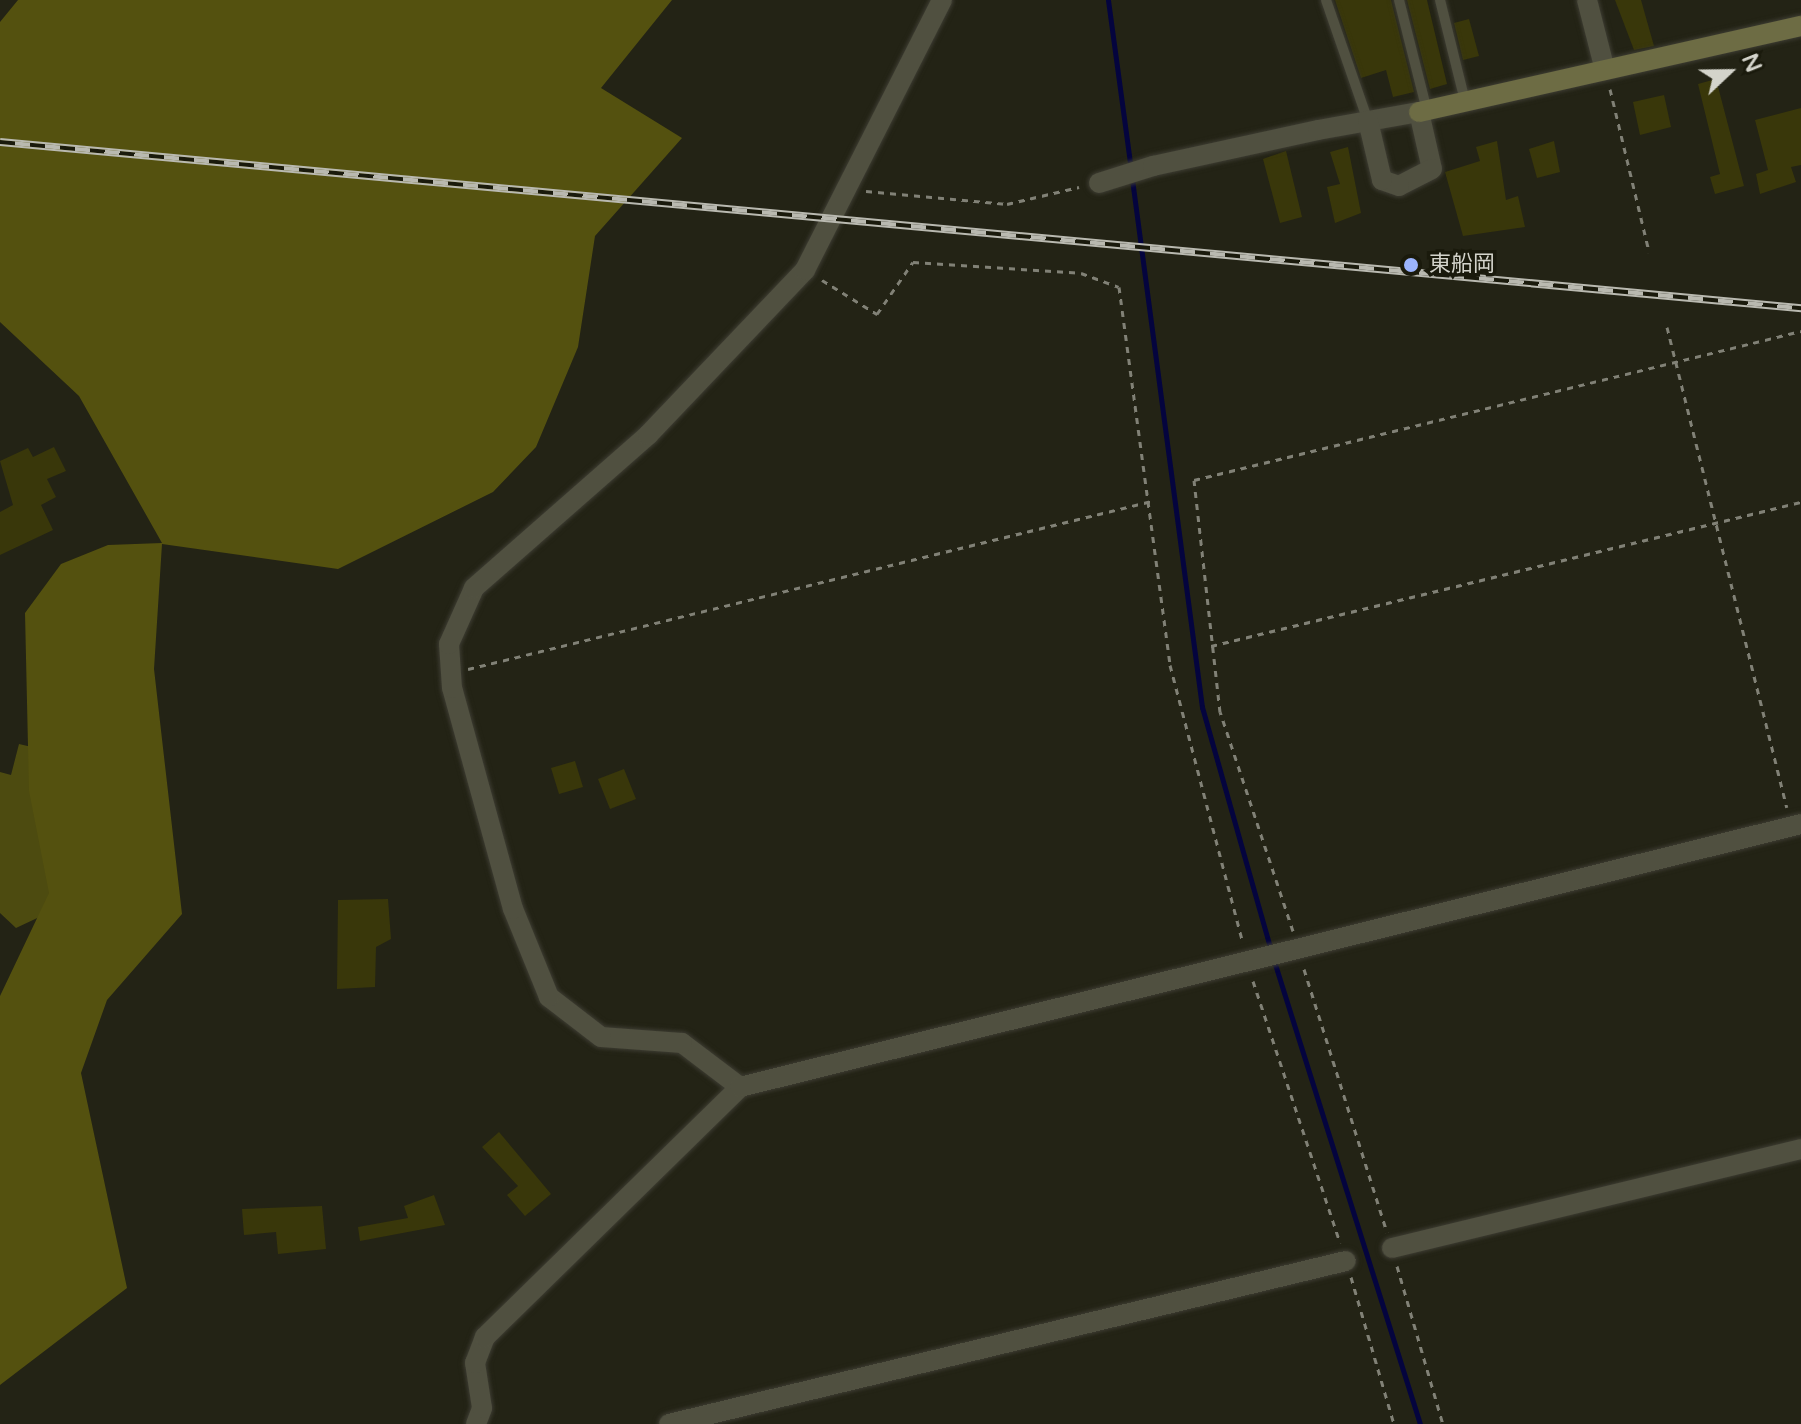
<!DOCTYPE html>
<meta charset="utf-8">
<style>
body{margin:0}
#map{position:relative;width:1801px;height:1424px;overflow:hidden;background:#232315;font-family:"Varela Round","Noto Sans JP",sans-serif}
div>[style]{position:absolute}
.green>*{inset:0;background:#4d4b10}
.forest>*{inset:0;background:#54510f}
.stream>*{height:5px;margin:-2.5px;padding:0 2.5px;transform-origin:2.5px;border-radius:2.5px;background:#04043e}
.building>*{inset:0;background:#39370a}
.path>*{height:3px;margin-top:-1.5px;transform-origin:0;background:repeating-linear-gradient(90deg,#818176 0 6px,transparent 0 12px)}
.roads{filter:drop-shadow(0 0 2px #3d3c32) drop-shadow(0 0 2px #3d3c32)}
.lane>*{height:10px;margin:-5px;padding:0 5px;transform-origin:5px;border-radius:5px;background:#505040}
.street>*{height:20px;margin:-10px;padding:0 10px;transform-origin:10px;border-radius:10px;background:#505040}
.secondary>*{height:20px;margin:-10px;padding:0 10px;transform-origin:10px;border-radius:10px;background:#6d6c44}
.rail>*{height:8px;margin-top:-4px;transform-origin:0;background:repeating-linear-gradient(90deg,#1a1a0c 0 15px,#b9b9b0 0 30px);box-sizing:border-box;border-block:2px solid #b9b9b0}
.dots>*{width:22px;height:22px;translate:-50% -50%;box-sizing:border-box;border:4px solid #1a1a0c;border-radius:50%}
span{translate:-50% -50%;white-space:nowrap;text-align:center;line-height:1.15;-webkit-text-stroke:7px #1a1a0c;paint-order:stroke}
.poi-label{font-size:22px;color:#d4d4cb}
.left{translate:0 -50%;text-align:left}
.north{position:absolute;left:1689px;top:32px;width:80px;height:80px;-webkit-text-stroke:6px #1a1a0c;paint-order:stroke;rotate:68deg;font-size:22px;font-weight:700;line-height:32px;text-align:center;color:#d4d4cb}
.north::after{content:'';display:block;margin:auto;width:28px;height:36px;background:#d4d4cb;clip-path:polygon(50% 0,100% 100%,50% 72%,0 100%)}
</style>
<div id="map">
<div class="green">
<div style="clip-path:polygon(19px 744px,117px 767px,50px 912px,16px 928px,0 913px,0 772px,11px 775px)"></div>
</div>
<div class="forest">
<div style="clip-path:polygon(18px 0,672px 0,601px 88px,682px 138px,595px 236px,578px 347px,536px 447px,493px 492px,338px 569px,162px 544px,154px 669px,182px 914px,107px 1000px,81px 1073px,127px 1288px,0 1385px,0 996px,49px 893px,29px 791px,25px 613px,61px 564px,108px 545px,162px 543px,79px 396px,0 322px,0 22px)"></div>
</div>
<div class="stream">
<div style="left:1108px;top:0;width:172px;rotate:82.3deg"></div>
<div style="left:1132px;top:179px;width:533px;rotate:82.45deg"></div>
<div style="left:1202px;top:707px;width:254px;rotate:74.2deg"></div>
<div style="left:1274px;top:961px;width:485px;rotate:72.5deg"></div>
</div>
<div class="building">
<div style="clip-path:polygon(1335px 0,1391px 0,1414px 92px,1393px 97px,1386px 70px,1361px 78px)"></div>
<div style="clip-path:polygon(1407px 0,1427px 0,1447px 84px,1430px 89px)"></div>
<div style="clip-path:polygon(1615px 0,1641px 0,1654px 46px,1634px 50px)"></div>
<div style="clip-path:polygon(1469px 19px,1479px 56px,1463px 60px,1454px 23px)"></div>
<div style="clip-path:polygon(1716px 79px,1744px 186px,1715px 194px,1710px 177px,1720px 174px,1698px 84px)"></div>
<div style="clip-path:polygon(1664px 95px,1671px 127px,1640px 135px,1633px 102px)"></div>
<div style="clip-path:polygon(1801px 108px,1801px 165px,1791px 167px,1796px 182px,1760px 194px,1756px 174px,1768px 170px,1755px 120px)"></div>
<div style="clip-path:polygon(1497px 141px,1506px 200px,1518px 196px,1525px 227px,1463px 236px,1445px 172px,1480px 161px,1476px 147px)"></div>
<div style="clip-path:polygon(1554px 141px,1560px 172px,1537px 178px,1529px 149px)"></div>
<div style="clip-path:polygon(1348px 147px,1361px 213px,1335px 223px,1327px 187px,1340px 184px,1330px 152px)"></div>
<div style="clip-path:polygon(1286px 151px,1302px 217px,1280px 223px,1263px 159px)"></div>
<div style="clip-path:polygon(54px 447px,66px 471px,47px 479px,56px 497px,41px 505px,53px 530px,0 555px,0 512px,13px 505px,0 461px,28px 448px,33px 457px)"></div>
<div style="clip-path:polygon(575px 761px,583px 787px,559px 794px,551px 768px)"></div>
<div style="clip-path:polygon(624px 769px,636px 799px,610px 809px,598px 779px)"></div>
<div style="clip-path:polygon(388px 899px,391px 939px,376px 947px,375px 987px,337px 989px,338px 900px)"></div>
<div style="clip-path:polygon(499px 1132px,551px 1194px,525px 1216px,507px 1195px,518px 1186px,482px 1147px)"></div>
<div style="clip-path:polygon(434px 1195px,445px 1225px,360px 1241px,358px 1227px,408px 1218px,404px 1206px)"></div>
<div style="clip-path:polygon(322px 1206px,326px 1249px,278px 1254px,276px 1232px,244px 1235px,242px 1209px)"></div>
</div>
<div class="path">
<div style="left:1610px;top:89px;width:168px;rotate:76.5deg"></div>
<div style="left:866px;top:191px;width:142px;rotate:5.3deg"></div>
<div style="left:1007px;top:204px;width:74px;rotate:-13.3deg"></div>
<div style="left:822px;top:280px;width:65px;rotate:31.7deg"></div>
<div style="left:877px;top:314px;width:63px;rotate:-55.3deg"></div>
<div style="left:913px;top:262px;width:168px;rotate:3.7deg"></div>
<div style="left:1081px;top:273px;width:40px;rotate:20.2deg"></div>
<div style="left:1119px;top:287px;width:381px;rotate:82.3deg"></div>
<div style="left:1170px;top:665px;width:287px;rotate:75.3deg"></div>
<div style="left:1667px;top:327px;width:495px;rotate:76deg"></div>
<div style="left:1211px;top:646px;width:607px;rotate:-13.72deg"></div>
<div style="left:468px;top:669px;width:704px;rotate:-13.8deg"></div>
<div style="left:1293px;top:931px;width:231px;rotate:-108.4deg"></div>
<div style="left:1220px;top:712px;width:233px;rotate:-96.4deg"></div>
<div style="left:1194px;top:480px;width:625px;rotate:-13.79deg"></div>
<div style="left:1304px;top:969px;width:276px;rotate:72.5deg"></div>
<div style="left:1253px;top:981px;width:276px;rotate:71.6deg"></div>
<div style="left:1397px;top:1266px;width:165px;rotate:73.8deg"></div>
<div style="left:1351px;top:1277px;width:153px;rotate:73.7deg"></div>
</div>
<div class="roads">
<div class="lane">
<div style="left:1326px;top:0;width:128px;rotate:70.9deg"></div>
<div style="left:1399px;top:0;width:114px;rotate:75.8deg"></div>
<div style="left:1440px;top:0;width:104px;rotate:76.1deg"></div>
</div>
<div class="street">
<div style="left:1587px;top:0;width:72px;rotate:75.6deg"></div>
<div style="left:1099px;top:183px;width:57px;rotate:-17.5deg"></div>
<div style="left:1153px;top:166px;width:169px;rotate:-12.3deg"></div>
<div style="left:1318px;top:130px;width:103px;rotate:-10.1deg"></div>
<div style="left:1419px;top:112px;width:58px;rotate:77.2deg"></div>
<div style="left:1432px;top:169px;width:37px;rotate:153deg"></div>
<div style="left:1399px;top:186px;width:18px;rotate:-161deg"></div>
<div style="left:1382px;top:180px;width:61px;rotate:-103.3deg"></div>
<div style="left:740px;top:1087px;width:73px;rotate:-142.8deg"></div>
<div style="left:682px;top:1043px;width:81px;rotate:-175.8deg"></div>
<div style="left:601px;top:1037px;width:66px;rotate:-142.4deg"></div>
<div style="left:549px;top:997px;width:95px;rotate:-112.2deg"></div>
<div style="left:513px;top:909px;width:229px;rotate:-105.4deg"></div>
<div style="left:452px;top:688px;width:44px;rotate:-93.9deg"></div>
<div style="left:449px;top:644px;width:61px;rotate:-65.9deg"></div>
<div style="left:474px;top:588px;width:232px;rotate:-41.3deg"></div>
<div style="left:648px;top:435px;width:228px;rotate:-46.4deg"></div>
<div style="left:805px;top:270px;width:303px;rotate:-63.1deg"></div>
<div style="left:1392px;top:1248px;width:421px;rotate:-13.6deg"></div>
<div style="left:476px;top:1424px;width:17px;rotate:-69deg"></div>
<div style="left:482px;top:1408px;width:46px;rotate:-98.8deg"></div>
<div style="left:475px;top:1363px;width:28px;rotate:-69deg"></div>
<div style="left:485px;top:1337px;width:357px;rotate:-44.4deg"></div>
<div style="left:740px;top:1087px;width:1093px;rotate:-13.92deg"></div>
<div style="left:669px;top:1424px;width:696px;rotate:-13.54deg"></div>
</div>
<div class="secondary">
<div style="left:1419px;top:112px;width:392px;rotate:-12.7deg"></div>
</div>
</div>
<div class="rail">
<div style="left:0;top:142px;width:1809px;rotate:5.27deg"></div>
</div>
<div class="dots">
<div style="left:1411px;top:265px;background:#9bb4fd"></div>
</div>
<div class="poi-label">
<span class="left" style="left:1429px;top:265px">東船岡</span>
</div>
<div class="north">N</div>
</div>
